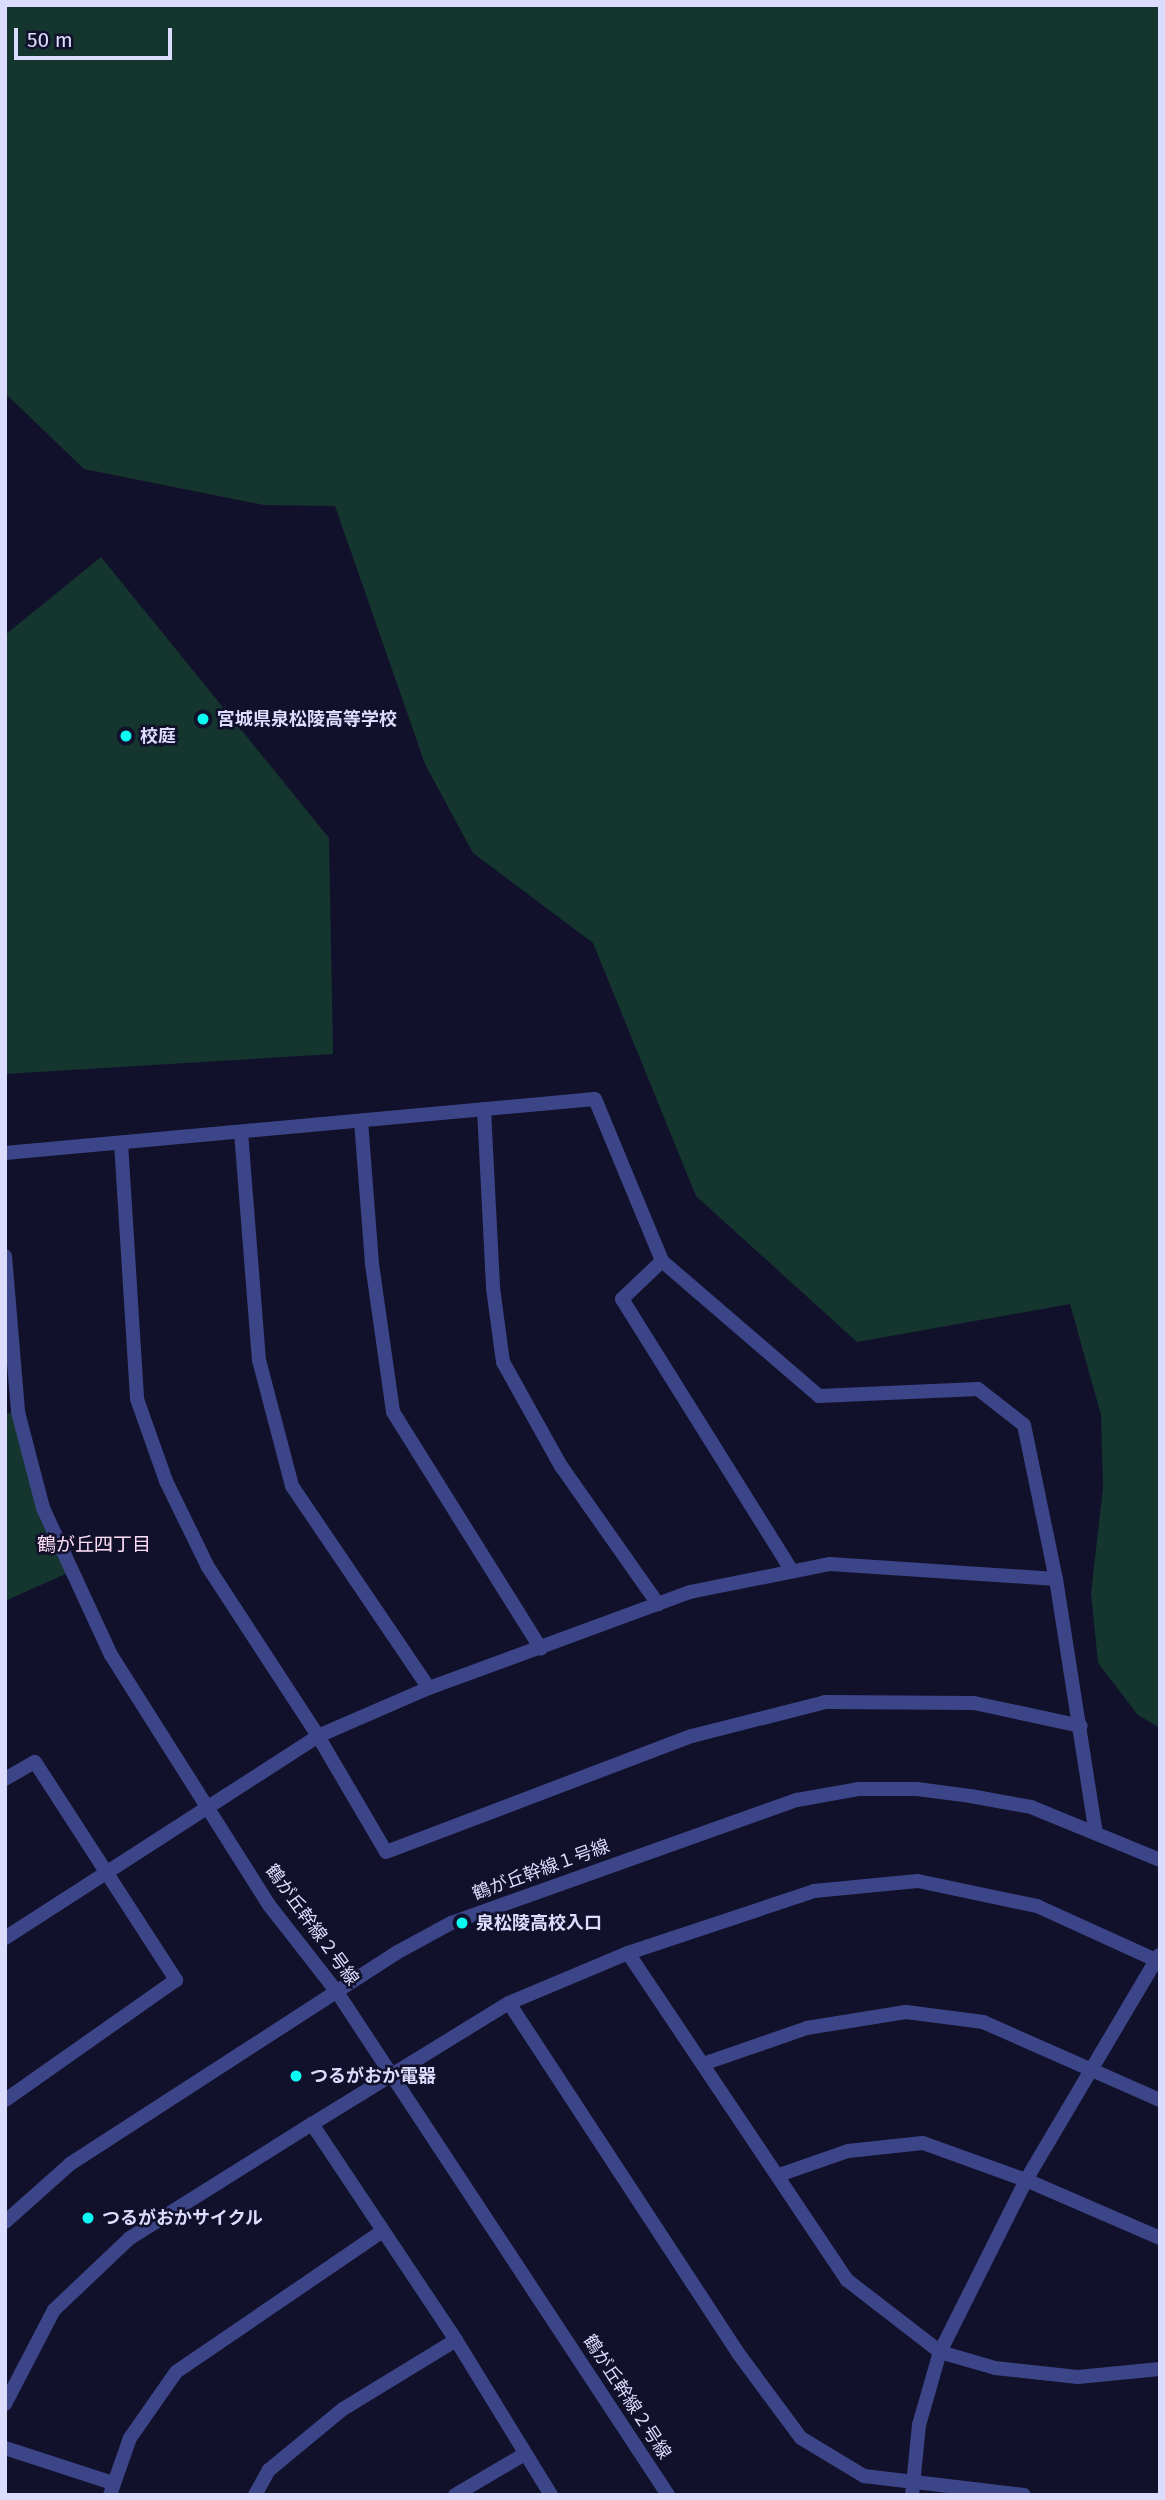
<!DOCTYPE html>
<meta charset="utf-8">
<style>
body{margin:0}
#map{position:relative;width:1165px;height:2500px;overflow:hidden;background:#12112b;font-family:"Fira Sans","Noto Sans JP",sans-serif}
div>[style]{position:absolute}
.green>*{inset:0;background:#15352f}
.minor>*{height:14px;margin:-7px;padding:0 7px;transform-origin:7px;border-radius:7px;background:#3d4589}
.tertiary>*{height:14px;margin:-7px;padding:0 7px;transform-origin:7px;border-radius:7px;background:#3d4589}
.dots>*{width:19px;height:19px;translate:-50% -50%;box-sizing:border-box;border:4px solid #12112b;border-radius:50%}
span{translate:-50% -50%;white-space:nowrap;text-align:center;line-height:1.15;-webkit-text-stroke:5px #12112b;paint-order:stroke}
.poi-label{font-size:18px;color:#dcddfe;font-weight:700}
.left{translate:0 -50%;text-align:left}
.street-label{font-size:18px;color:#dcddfe}
.neighbourhood-label{font-size:19px;color:#ffdef7}
.frame{position:absolute;inset:0;border:7px solid #dcddfe;pointer-events:none}
.scale{position:absolute;left:14px;top:28px;width:158px;height:32px;box-sizing:border-box;border:4px solid #dcddfe;border-top:0;padding-left:9px;font-size:21px;line-height:24px;white-space:nowrap;color:#dcddfe;-webkit-text-stroke:5px #12112b;paint-order:stroke}
</style>
<div id="map">
<div class="green">
<div style="clip-path:polygon(5px 5px,1160px 5px,1160px 1728px,1138px 1715px,1098px 1663px,1091px 1593px,1103px 1488px,1101px 1415px,1070px 1304px,857px 1342px,696px 1196px,593px 943px,473px 853px,425px 764px,335px 506px,264px 505px,84px 469px,5px 393px)"></div>
<div style="clip-path:polygon(101px 557px,329px 838px,333px 1054px,5px 1074px,5px 635px)"></div>
<div style="clip-path:polygon(18px 1412px,43px 1508px,72px 1571px,5px 1601px,5px 1414px)"></div>
</div>
<div class="minor">
<div style="left:484px;top:1109px;width:179px;rotate:87.1deg"></div>
<div style="left:493px;top:1288px;width:75px;rotate:82.3deg"></div>
<div style="left:503px;top:1362px;width:119px;rotate:60.9deg"></div>
<div style="left:561px;top:1466px;width:169px;rotate:54.9deg"></div>
<div style="left:361px;top:1121px;width:143px;rotate:85.6deg"></div>
<div style="left:372px;top:1264px;width:149px;rotate:81.9deg"></div>
<div style="left:393px;top:1412px;width:279px;rotate:58deg"></div>
<div style="left:241px;top:1132px;width:229px;rotate:85.5deg"></div>
<div style="left:259px;top:1360px;width:130px;rotate:75.3deg"></div>
<div style="left:292px;top:1486px;width:244px;rotate:55.9deg"></div>
<div style="left:121px;top:1143px;width:256px;rotate:86.4deg"></div>
<div style="left:137px;top:1399px;width:87px;rotate:70.5deg"></div>
<div style="left:166px;top:1481px;width:96px;rotate:64deg"></div>
<div style="left:208px;top:1567px;width:202px;rotate:56.9deg"></div>
<div style="left:318px;top:1736px;width:134px;rotate:59.6deg"></div>
<div style="left:386px;top:1852px;width:327px;rotate:-20.8deg"></div>
<div style="left:692px;top:1736px;width:137px;rotate:-14.3deg"></div>
<div style="left:825px;top:1702px;width:149px;rotate:0.4deg"></div>
<div style="left:974px;top:1703px;width:109px;rotate:12.1deg"></div>
<div style="left:5px;top:1153px;width:592px;rotate:-5.23deg"></div>
<div style="left:595px;top:1099px;width:175px;rotate:67.5deg"></div>
<div style="left:662px;top:1261px;width:207px;rotate:40.7deg"></div>
<div style="left:819px;top:1396px;width:159px;rotate:-2.5deg"></div>
<div style="left:978px;top:1389px;width:58px;rotate:38deg"></div>
<div style="left:1024px;top:1425px;width:157px;rotate:78.3deg"></div>
<div style="left:1056px;top:1579px;width:257px;rotate:81.1deg"></div>
<div style="left:5px;top:1256px;width:157px;rotate:85.2deg"></div>
<div style="left:18px;top:1412px;width:99px;rotate:75.4deg"></div>
<div style="left:43px;top:1508px;width:162px;rotate:65.2deg"></div>
<div style="left:111px;top:1655px;width:296px;rotate:57.7deg"></div>
<div style="left:269px;top:1905px;width:110px;rotate:52deg"></div>
<div style="left:662px;top:1261px;width:55px;rotate:136.5deg"></div>
<div style="left:622px;top:1299px;width:321px;rotate:58deg"></div>
<div style="left:5px;top:1779px;width:34px;rotate:-30deg"></div>
<div style="left:35px;top:1762px;width:260px;rotate:57.1deg"></div>
<div style="left:176px;top:1980px;width:209px;rotate:144.9deg"></div>
<div style="left:5px;top:1938px;width:373px;rotate:-32.8deg"></div>
<div style="left:318px;top:1736px;width:121px;rotate:-23.4deg"></div>
<div style="left:429px;top:1688px;width:278px;rotate:-20.2deg"></div>
<div style="left:690px;top:1592px;width:143px;rotate:-11.3deg"></div>
<div style="left:830px;top:1564px;width:226px;rotate:3.8deg"></div>
<div style="left:628px;top:1953px;width:394px;rotate:56.2deg"></div>
<div style="left:847px;top:2280px;width:118px;rotate:37.7deg"></div>
<div style="left:940px;top:2352px;width:57px;rotate:16.2deg"></div>
<div style="left:995px;top:2368px;width:83px;rotate:6.2deg"></div>
<div style="left:1078px;top:2377px;width:82px;rotate:-5.6deg"></div>
<div style="left:509px;top:2003px;width:418px;rotate:56.8deg"></div>
<div style="left:738px;top:2353px;width:106px;rotate:53.5deg"></div>
<div style="left:801px;top:2438px;width:74px;rotate:31.1deg"></div>
<div style="left:864px;top:2476px;width:161px;rotate:6.8deg"></div>
<div style="left:703px;top:2064px;width:110px;rotate:-19.1deg"></div>
<div style="left:807px;top:2028px;width:100px;rotate:-9.2deg"></div>
<div style="left:906px;top:2012px;width:78px;rotate:7.4deg"></div>
<div style="left:983px;top:2022px;width:193px;rotate:23.8deg"></div>
<div style="left:779px;top:2175px;width:73px;rotate:-19.2deg"></div>
<div style="left:848px;top:2151px;width:75px;rotate:-6.1deg"></div>
<div style="left:923px;top:2143px;width:109px;rotate:19.8deg"></div>
<div style="left:1026px;top:2180px;width:146px;rotate:23.4deg"></div>
<div style="left:5px;top:2404px;width:106px;rotate:-62.5deg"></div>
<div style="left:54px;top:2310px;width:105px;rotate:-43.5deg"></div>
<div style="left:130px;top:2238px;width:215px;rotate:-32.1deg"></div>
<div style="left:5px;top:2448px;width:114px;rotate:18deg"></div>
<div style="left:110px;top:2495px;width:60px;rotate:-70.7deg"></div>
<div style="left:130px;top:2438px;width:80px;rotate:-55.1deg"></div>
<div style="left:176px;top:2372px;width:250px;rotate:-34.3deg"></div>
<div style="left:255px;top:2495px;width:29px;rotate:-61deg"></div>
<div style="left:269px;top:2470px;width:96px;rotate:-39.5deg"></div>
<div style="left:343px;top:2409px;width:132px;rotate:-31.4deg"></div>
<div style="left:455px;top:2495px;width:81px;rotate:-30.4deg"></div>
<div style="left:551px;top:2495px;width:182px;rotate:-121.5deg"></div>
<div style="left:456px;top:2340px;width:260px;rotate:-123.7deg"></div>
<div style="left:312px;top:2124px;width:231px;rotate:-31.6deg"></div>
<div style="left:509px;top:2003px;width:129px;rotate:-22.8deg"></div>
<div style="left:628px;top:1953px;width:196px;rotate:-18.4deg"></div>
<div style="left:814px;top:1891px;width:104px;rotate:-5.5deg"></div>
<div style="left:918px;top:1881px;width:122px;rotate:11.9deg"></div>
<div style="left:1037px;top:1906px;width:135px;rotate:24.5deg"></div>
<div style="left:912px;top:2495px;width:70px;rotate:-84.3deg"></div>
<div style="left:919px;top:2425px;width:76px;rotate:-74deg"></div>
<div style="left:940px;top:2352px;width:192px;rotate:-63.4deg"></div>
<div style="left:1026px;top:2180px;width:261px;rotate:-59.4deg"></div>
</div>
<div class="tertiary">
<div style="left:337px;top:1992px;width:602px;rotate:56.65deg"></div>
<div style="left:5px;top:2222px;width:87px;rotate:-41.7deg"></div>
<div style="left:70px;top:2164px;width:388px;rotate:-32.9deg"></div>
<div style="left:396px;top:1953px;width:63px;rotate:-28.6deg"></div>
<div style="left:451px;top:1923px;width:367px;rotate:-19.6deg"></div>
<div style="left:797px;top:1800px;width:62px;rotate:-10.2deg"></div>
<div style="left:858px;top:1789px;width:59px"></div>
<div style="left:917px;top:1789px;width:53px;rotate:7.5deg"></div>
<div style="left:970px;top:1796px;width:62px;rotate:10.2deg"></div>
<div style="left:1031px;top:1807px;width:139px;rotate:22.3deg"></div>
</div>
<div class="dots">
<div style="left:203px;top:719px;background:#0bfbf3"></div>
<div style="left:126px;top:736px;background:#0bfbf3"></div>
<div style="left:462px;top:1923px;background:#0bfbf3"></div>
<div style="left:296px;top:2076px;background:#0bfbf3"></div>
<div style="left:88px;top:2218px;background:#0bfbf3"></div>
</div>
<div class="poi-label">
<span class="left" style="left:217px;top:719px">宮城県泉松陵高等学校</span>
<span class="left" style="left:140px;top:736px">校庭</span>
<span class="left" style="left:476px;top:1923px">泉松陵高校入口</span>
<span class="left" style="left:310px;top:2076px">つるがおか電器</span>
<span class="left" style="left:102px;top:2218px">つるがおかサイクル</span>
</div>
<div class="street-label">
<span style="left:541px;top:1870px;rotate:-20deg">鶴が丘幹線１号線</span>
<span style="left:312px;top:1925px;rotate:54deg">鶴が丘幹線２号線</span>
<span style="left:627px;top:2397px;rotate:57deg">鶴が丘幹線２号線</span>
</div>
<div class="neighbourhood-label">
<span style="left:94px;top:1545px">鶴が丘四丁目</span>
</div>
<div class="frame"></div>
<div class="scale">50 m</div>
</div>
